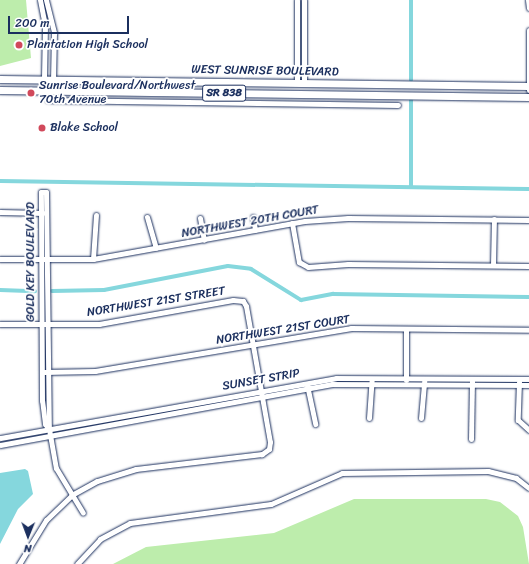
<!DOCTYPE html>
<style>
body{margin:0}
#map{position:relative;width:529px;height:564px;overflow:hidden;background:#fff;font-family:Sriracha,sans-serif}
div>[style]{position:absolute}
.green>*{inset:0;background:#bdedac}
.water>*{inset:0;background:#85d7dd}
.canal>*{height:4px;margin:-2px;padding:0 2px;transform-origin:2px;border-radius:2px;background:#85d7dd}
.roads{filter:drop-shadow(0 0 1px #1b2f5e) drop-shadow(0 0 1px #1b2f5e)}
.minor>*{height:5px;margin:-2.5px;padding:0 2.5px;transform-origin:2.5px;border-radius:2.5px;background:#fff}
.highway>*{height:7px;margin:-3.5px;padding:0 3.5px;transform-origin:3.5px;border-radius:3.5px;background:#fff}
.dots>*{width:11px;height:11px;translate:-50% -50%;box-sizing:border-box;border:2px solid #fff;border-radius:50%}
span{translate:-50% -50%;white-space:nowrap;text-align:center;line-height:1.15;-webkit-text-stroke:3.5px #fff;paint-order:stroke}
.shield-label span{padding:1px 3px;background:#fff;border:1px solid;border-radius:3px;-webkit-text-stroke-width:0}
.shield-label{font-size:11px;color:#1b2f5e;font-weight:700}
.poi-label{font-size:12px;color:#1b2f5e}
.left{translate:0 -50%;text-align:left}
.street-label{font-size:12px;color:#1b2f5e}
.north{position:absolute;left:8px;top:516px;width:40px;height:40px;-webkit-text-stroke:3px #fff;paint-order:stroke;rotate:181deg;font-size:11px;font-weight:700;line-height:16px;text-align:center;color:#1b2f5e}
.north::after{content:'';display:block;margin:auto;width:14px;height:18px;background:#1b2f5e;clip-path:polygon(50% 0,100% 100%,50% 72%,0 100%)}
.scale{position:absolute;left:8px;top:16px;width:121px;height:18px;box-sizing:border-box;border:2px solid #1b2f5e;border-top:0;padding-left:5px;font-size:12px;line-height:14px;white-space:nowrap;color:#1b2f5e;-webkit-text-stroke:3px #fff;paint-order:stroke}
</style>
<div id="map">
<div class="green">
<div style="clip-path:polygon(0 0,26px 0,31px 58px,0 66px)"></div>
<div style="clip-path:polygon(354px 499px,486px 499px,500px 502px,518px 516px,523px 527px,529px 564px,113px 564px,146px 547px,274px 533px)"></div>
</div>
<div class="water">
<div style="clip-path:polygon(25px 469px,28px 471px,33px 494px,18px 509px,0 544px,0 473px)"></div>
</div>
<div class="canal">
<div style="left:411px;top:0;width:80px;rotate:90deg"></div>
<div style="left:411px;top:100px;width:86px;rotate:90deg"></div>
<div style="left:0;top:181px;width:529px;rotate:0.87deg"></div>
<div style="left:0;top:290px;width:35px;rotate:2deg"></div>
<div style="left:52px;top:291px;width:52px;rotate:-1.1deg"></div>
<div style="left:104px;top:290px;width:126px;rotate:-11deg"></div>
<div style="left:228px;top:266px;width:23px;rotate:7deg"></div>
<div style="left:251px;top:269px;width:59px;rotate:31.8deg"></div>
<div style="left:301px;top:300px;width:33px;rotate:-11deg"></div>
<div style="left:333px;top:294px;width:196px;rotate:0.9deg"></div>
</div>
<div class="roads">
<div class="minor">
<div style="left:40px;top:0;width:26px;rotate:79deg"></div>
<div style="left:45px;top:26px;width:53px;rotate:91.1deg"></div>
<div style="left:44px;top:79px;width:21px;rotate:79deg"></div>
<div style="left:48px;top:100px;width:350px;rotate:0.8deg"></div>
<div style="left:46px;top:0;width:34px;rotate:76deg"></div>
<div style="left:54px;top:33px;width:46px;rotate:91.2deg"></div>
<div style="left:53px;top:79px;width:13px;rotate:113deg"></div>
<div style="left:528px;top:0;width:8px;rotate:83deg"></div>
<div style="left:529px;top:30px;width:60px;rotate:90deg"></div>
<div style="left:304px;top:82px;width:82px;rotate:-90deg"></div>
<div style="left:297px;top:83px;width:83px;rotate:-90deg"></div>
<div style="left:0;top:212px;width:43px;rotate:1.3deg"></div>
<div style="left:147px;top:217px;width:32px;rotate:74deg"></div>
<div style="left:253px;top:217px;width:13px;rotate:81deg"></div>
<div style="left:200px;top:218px;width:22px;rotate:80deg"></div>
<div style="left:292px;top:223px;width:40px;rotate:80deg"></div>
<div style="left:299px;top:262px;width:10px;rotate:29deg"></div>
<div style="left:308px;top:267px;width:40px;rotate:-4.3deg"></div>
<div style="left:348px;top:264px;width:181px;rotate:0.6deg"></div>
<div style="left:0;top:259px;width:93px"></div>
<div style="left:93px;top:259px;width:215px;rotate:-10.2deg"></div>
<div style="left:305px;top:221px;width:43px;rotate:-4deg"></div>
<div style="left:348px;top:218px;width:181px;rotate:0.6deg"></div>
<div style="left:93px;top:259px;width:44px;rotate:-86.1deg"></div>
<div style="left:493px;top:265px;width:46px;rotate:-88.8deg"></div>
<div style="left:0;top:324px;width:99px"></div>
<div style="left:99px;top:324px;width:136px;rotate:-10.2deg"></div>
<div style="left:233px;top:300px;width:10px;rotate:6deg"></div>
<div style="left:243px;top:301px;width:6px;rotate:59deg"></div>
<div style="left:246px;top:306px;width:138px;rotate:80deg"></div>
<div style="left:270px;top:442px;width:7px;rotate:98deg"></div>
<div style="left:269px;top:449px;width:9px;rotate:144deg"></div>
<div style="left:262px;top:454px;width:127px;rotate:173.2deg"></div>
<div style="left:136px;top:469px;width:41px;rotate:162.9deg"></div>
<div style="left:97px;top:481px;width:29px;rotate:151deg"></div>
<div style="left:72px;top:495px;width:36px;rotate:136deg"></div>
<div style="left:46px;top:520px;width:52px;rotate:121.5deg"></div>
<div style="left:44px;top:372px;width:51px;rotate:-1.1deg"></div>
<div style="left:95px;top:371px;width:260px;rotate:-9.5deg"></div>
<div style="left:351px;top:328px;width:178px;rotate:0.6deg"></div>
<div style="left:406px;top:380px;width:51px;rotate:-90deg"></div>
<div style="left:519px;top:382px;width:38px;rotate:92deg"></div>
<div style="left:518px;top:420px;width:15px;rotate:42deg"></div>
<div style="left:307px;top:385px;width:40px;rotate:78deg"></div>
<div style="left:369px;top:418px;width:39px;rotate:-86deg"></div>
<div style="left:421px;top:418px;width:38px;rotate:-85deg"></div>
<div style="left:49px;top:429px;width:6px;rotate:-129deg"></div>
<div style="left:45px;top:424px;width:23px;rotate:-97deg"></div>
<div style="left:42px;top:401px;width:209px;rotate:-90.3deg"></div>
<div style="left:41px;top:192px;width:5px"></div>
<div style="left:46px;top:192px;width:237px;rotate:89.3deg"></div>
<div style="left:49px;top:429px;width:40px;rotate:80deg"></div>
<div style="left:56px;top:468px;width:52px;rotate:59deg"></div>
<div style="left:0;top:438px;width:341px;rotate:-10.1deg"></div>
<div style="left:336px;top:378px;width:193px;rotate:0.3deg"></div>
<div style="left:471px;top:439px;width:58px;rotate:-89deg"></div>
<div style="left:0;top:445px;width:338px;rotate:-10.4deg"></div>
<div style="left:332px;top:384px;width:197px;rotate:0.3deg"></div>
<div style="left:77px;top:564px;width:34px;rotate:-47deg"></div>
<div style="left:100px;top:539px;width:34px;rotate:-28deg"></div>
<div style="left:130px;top:523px;width:142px;rotate:-7.7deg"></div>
<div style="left:271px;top:504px;width:77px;rotate:-23.6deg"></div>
<div style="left:342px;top:473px;width:146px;rotate:-0.8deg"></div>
<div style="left:488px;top:471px;width:29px;rotate:14deg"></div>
<div style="left:516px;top:478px;width:16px;rotate:38deg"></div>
</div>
<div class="highway">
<div style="left:0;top:79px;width:529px;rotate:0.76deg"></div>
<div style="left:0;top:90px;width:529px;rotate:0.76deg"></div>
</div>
</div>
<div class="dots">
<div style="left:19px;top:45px;background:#d1495b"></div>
<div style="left:31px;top:93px;background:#d1495b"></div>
<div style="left:42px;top:128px;background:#d1495b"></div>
</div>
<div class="shield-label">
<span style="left:224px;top:93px">SR 838</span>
</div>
<div class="poi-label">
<span class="left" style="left:27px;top:45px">Plantation High School</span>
<span class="left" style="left:39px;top:93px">Sunrise Boulevard/Northwest<br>70th Avenue</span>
<span class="left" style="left:50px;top:128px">Blake School</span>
</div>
<div class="street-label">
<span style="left:265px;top:71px;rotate:1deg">WEST SUNRISE BOULEVARD</span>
<span style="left:250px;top:222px;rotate:-10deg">NORTHWEST 20TH COURT</span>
<span style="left:31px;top:262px;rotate:-90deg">GOLD KEY BOULEVARD</span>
<span style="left:156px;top:302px;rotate:-9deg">NORTHWEST 21ST STREET</span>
<span style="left:283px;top:330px;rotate:-9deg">NORTHWEST 21ST COURT</span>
<span style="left:261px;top:380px;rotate:-10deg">SUNSET STRIP</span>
</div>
<div class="north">N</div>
<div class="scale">200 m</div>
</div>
